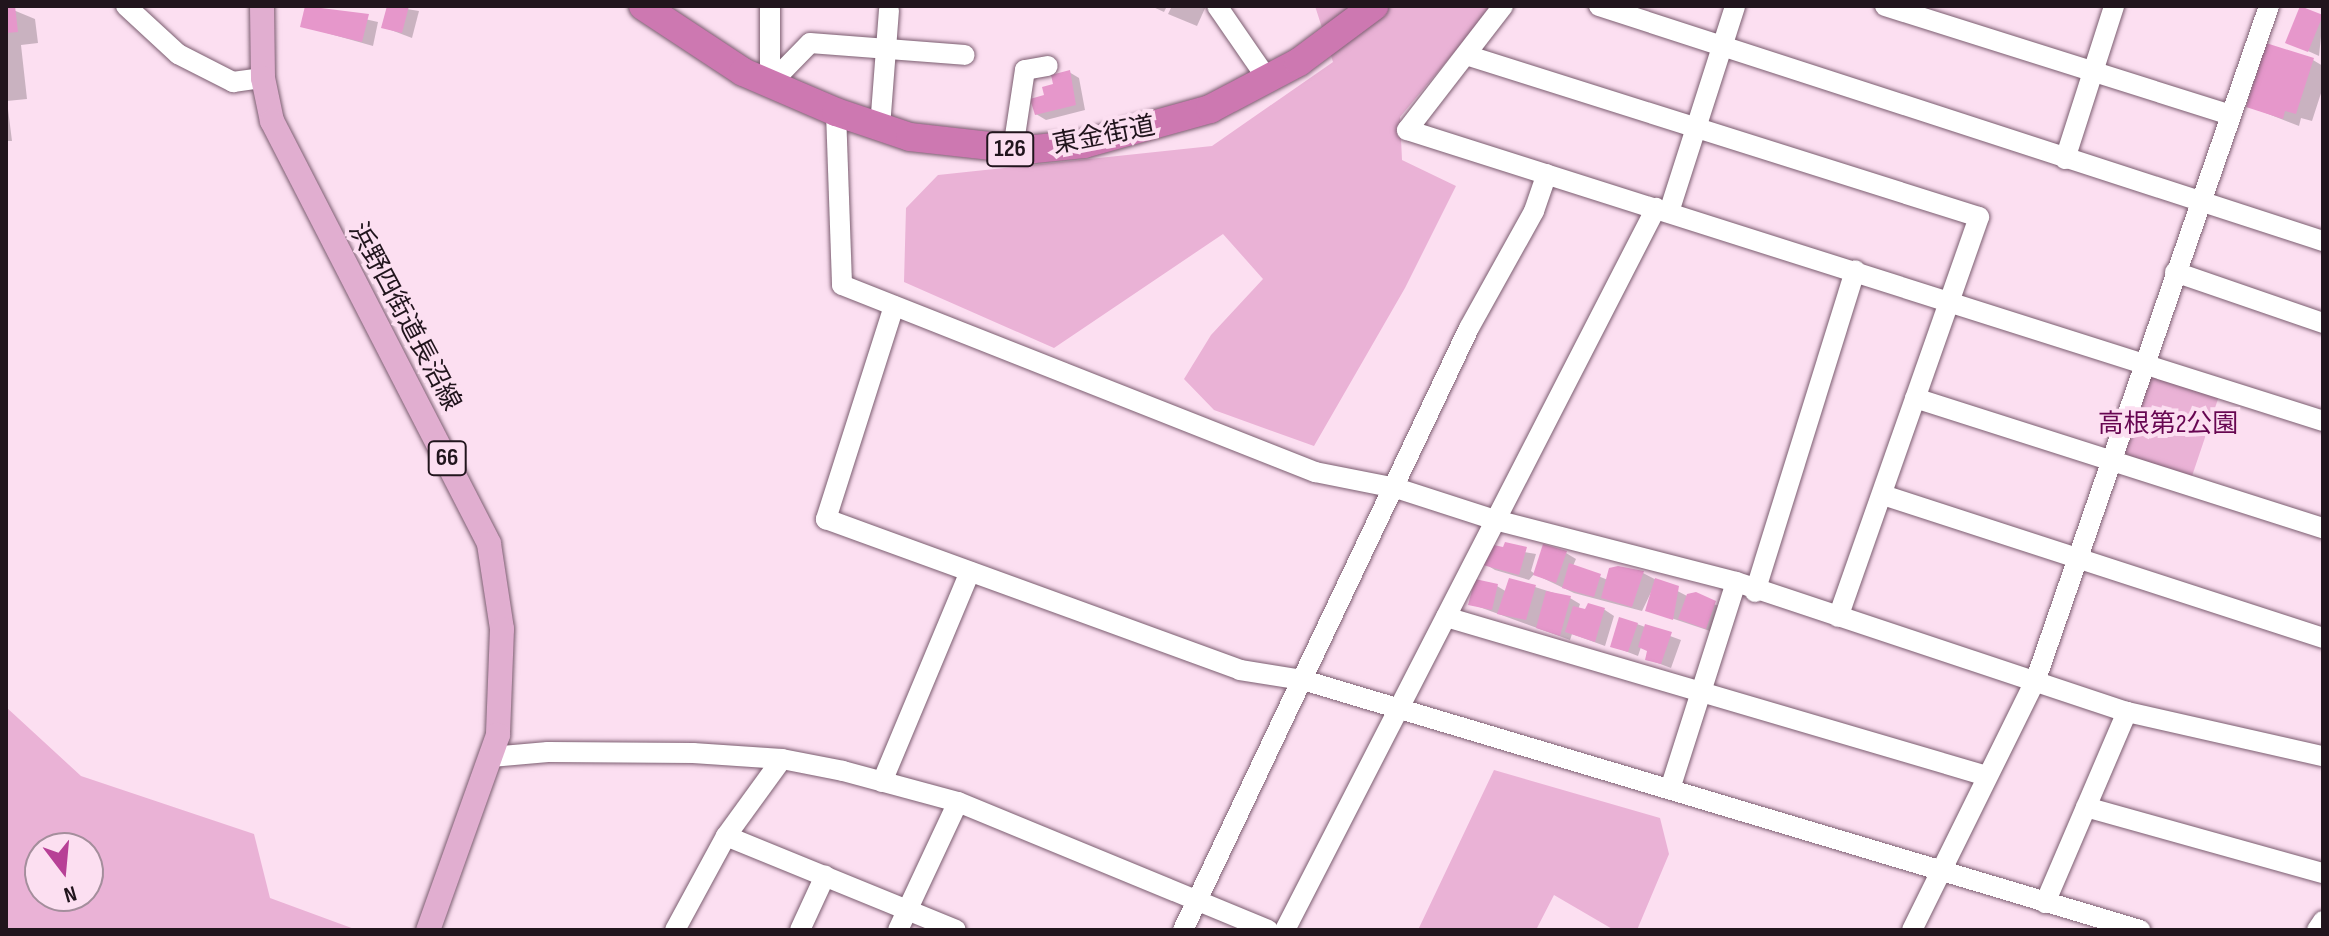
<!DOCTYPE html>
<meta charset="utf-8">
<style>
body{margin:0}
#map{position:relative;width:2329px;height:936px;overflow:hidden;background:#fcdff1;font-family:"Sofia Sans Condensed","Noto Sans JP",sans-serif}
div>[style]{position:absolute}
.green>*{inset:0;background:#eab2d6}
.shadow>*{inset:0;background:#0003}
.building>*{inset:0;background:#e697cb}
.roads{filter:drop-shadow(0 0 2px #7b5d70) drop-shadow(0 0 2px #7b5d70)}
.minor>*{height:20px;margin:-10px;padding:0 10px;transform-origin:10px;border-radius:10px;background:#fff}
.major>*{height:24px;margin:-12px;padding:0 12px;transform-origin:12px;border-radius:12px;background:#e1aed0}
.highway>*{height:28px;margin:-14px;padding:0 14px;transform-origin:14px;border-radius:14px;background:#cd78b1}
span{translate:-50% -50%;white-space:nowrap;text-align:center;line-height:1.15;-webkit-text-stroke:8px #fcdff1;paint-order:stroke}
.shield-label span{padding:2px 6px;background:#fcdff1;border:2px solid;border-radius:6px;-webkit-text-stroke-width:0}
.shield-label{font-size:24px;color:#21151d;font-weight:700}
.street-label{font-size:26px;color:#21151d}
.park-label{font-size:26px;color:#670651}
.frame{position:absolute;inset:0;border:8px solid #21151d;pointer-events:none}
.north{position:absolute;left:24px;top:832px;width:80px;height:80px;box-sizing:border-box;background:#fcdff1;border:2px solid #a48e9c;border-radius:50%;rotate:164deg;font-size:22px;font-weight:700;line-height:32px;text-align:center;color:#21151d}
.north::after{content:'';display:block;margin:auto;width:28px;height:36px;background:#b74096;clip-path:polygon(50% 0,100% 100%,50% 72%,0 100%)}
</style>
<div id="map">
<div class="green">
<div style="clip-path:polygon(1315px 6px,1493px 6px,1400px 117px,1402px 160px,1456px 186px,1405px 288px,1314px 446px,1214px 410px,1184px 379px,1211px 335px,1263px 279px,1223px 234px,1054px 348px,904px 282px,906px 208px,938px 175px,1212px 146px,1333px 62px)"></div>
<div style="clip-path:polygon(2146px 372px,2219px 396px,2191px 479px,2117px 454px)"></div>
<div style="clip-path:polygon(evenodd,6px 707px,81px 776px,254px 834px,270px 898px,357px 930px,6px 930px,6px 707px,88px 848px,88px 896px,40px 896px,40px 848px,88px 848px)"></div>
<div style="clip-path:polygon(1494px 770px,1660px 818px,1669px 854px,1637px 930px,1614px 930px,1554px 895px,1536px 930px,1418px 930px)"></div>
</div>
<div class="shadow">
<div style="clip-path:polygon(307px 6px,378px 22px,373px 46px,302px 26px)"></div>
<div style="clip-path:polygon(389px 6px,419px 11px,412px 38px,383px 27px)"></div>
<div style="clip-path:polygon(1151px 6px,1167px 6px,1164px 12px)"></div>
<div style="clip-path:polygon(1172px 6px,1206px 6px,1197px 26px,1168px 14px)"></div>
<div style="clip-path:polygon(6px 7px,35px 19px,38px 43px,21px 45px,27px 99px,7px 101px,12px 141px,6px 141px)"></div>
<div style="clip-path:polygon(2301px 8px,2323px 17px,2319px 56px,2288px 42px)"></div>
<div style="clip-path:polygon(2313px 60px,2323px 66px,2323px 87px,2312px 121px,2301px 118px,2299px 126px,2248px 106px)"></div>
<div style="clip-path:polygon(1069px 72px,1079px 78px,1085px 110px,1046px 120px,1036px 114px)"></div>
<div style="clip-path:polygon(1490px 546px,1536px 554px,1531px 571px,1535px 574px,1566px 553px,1576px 559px,1573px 566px,1608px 580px,1643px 573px,1687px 596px,1726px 608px,1716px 633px,1647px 610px,1656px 582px,1642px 611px,1574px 593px,1534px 574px,1529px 580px,1495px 570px,1485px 564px)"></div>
<div style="clip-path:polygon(1497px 586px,1507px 592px,1535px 587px,1570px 598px,1580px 604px,1578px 610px,1586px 612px,1589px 605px,1605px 610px,1614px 616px,1605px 646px,1572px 634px,1570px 640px,1471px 604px)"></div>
<div style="clip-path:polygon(1637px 624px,1681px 640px,1671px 668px,1647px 659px,1649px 651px,1641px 647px,1638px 656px,1612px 646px)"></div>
</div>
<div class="building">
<div style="clip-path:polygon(6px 6px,15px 6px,18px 32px,6px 33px)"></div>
<div style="clip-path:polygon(305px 6px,369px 14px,362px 42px,300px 27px)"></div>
<div style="clip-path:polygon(387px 6px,409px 6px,402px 33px,381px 28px)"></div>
<div style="clip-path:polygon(2300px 6px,2323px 15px,2308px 52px,2285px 43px)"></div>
<div style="clip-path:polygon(2266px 43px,2314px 58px,2296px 114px,2285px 111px,2283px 119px,2246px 107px)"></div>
<div style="clip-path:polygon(1070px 70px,1076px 105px,1035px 115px,1030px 99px,1044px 95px,1042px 87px,1053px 84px,1051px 75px)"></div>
<div style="clip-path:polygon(1505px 542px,1527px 547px,1519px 575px,1483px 565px,1489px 544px,1503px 547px)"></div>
<div style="clip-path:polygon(1543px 544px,1567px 551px,1556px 583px,1533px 575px)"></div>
<div style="clip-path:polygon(1569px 563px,1601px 574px,1594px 597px,1562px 588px)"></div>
<div style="clip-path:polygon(1618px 566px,1644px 571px,1632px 607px,1601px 598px,1609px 568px)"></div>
<div style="clip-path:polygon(1509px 578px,1536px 585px,1526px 620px,1497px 614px)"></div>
<div style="clip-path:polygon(1655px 578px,1679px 586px,1673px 620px,1645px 611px)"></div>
<div style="clip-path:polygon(1475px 579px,1498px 584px,1492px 610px,1468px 605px)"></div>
<div style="clip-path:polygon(1546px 591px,1571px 596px,1560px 636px,1536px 628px)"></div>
<div style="clip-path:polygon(1696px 592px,1716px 601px,1706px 629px,1678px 619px,1687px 594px)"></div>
<div style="clip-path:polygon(1588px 603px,1605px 608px,1595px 642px,1565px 632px,1573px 606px,1585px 609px)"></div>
<div style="clip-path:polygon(1619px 617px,1638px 623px,1628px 652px,1610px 647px)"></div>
<div style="clip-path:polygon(1645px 624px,1672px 632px,1661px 664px,1645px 660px,1647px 651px,1638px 647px)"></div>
</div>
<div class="roads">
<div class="minor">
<div style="left:126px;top:6px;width:71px;rotate:42.7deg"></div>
<div style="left:178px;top:54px;width:62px;rotate:27deg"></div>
<div style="left:233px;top:82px;width:30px;rotate:-8deg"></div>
<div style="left:770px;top:6px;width:78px;rotate:90deg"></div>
<div style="left:770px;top:84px;width:57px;rotate:-45.7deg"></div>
<div style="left:810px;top:43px;width:155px;rotate:4.4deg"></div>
<div style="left:1217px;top:6px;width:90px;rotate:55.4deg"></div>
<div style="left:1503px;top:6px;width:157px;rotate:127.7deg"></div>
<div style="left:1407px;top:130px;width:961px;rotate:17.62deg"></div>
<div style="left:1599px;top:6px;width:761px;rotate:17.98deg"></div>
<div style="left:1885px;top:6px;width:362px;rotate:17.5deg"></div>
<div style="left:1466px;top:55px;width:538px;rotate:17.53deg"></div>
<div style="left:1979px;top:217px;width:424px;rotate:109.4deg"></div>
<div style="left:836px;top:112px;width:173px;rotate:88deg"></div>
<div style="left:842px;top:285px;width:509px;rotate:21.57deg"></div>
<div style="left:1315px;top:472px;width:83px;rotate:11.2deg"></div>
<div style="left:1396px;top:488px;width:104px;rotate:17.9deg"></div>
<div style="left:1495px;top:520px;width:249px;rotate:14.4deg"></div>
<div style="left:1736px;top:582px;width:412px;rotate:18.4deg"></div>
<div style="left:2127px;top:712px;width:201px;rotate:12.7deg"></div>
<div style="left:880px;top:127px;width:117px;rotate:-85.6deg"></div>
<div style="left:1013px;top:149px;width:80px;rotate:-81.4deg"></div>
<div style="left:1025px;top:70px;width:23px;rotate:-10deg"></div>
<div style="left:2065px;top:159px;width:161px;rotate:-72.2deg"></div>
<div style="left:1669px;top:212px;width:216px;rotate:-72.2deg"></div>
<div style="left:2175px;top:272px;width:157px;rotate:19deg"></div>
<div style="left:894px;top:306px;width:224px;rotate:107.7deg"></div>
<div style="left:826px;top:519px;width:441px;rotate:20deg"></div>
<div style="left:1240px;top:670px;width:64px;rotate:9deg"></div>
<div style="left:1303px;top:680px;width:874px;rotate:16.63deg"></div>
<div style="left:1915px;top:398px;width:428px;rotate:17.7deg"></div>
<div style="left:1883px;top:495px;width:463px;rotate:18deg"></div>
<div style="left:1755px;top:592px;width:337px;rotate:-72.7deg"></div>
<div style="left:1446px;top:617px;width:564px;rotate:16.38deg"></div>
<div style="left:491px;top:757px;width:57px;rotate:-5deg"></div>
<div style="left:548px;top:752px;width:145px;rotate:0.4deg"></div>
<div style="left:693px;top:753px;width:89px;rotate:3.9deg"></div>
<div style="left:782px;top:759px;width:62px;rotate:11.1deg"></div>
<div style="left:843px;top:771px;width:119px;rotate:15.1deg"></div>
<div style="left:958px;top:802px;width:335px;rotate:22.4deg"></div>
<div style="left:882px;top:782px;width:228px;rotate:-67.3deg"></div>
<div style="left:1670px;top:789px;width:217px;rotate:-72.3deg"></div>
<div style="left:2086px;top:807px;width:246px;rotate:15.6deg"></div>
<div style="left:726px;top:836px;width:248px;rotate:22.2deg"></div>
<div style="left:2045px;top:903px;width:208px;rotate:-66.8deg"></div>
<div style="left:675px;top:930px;width:107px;rotate:-61.5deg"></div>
<div style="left:726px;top:836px;width:95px;rotate:-54deg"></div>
<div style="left:800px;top:930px;width:60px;rotate:-65.2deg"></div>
<div style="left:898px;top:930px;width:141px;rotate:-64.9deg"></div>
<div style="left:1183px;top:930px;width:666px;rotate:-64.59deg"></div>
<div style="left:1469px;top:328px;width:134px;rotate:-60.9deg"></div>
<div style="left:1534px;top:211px;width:39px;rotate:-71deg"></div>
<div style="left:1285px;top:930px;width:812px;rotate:-62.8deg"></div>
<div style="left:1912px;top:930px;width:280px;rotate:-63.7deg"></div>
<div style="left:2036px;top:679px;width:712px;rotate:-70.9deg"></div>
<div style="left:2317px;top:930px;width:11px;rotate:-56deg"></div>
</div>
<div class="major">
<div style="left:262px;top:6px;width:72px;rotate:89.2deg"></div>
<div style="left:263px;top:78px;width:44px;rotate:78.2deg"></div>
<div style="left:272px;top:121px;width:475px;rotate:62.8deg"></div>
<div style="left:489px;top:544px;width:86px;rotate:81.3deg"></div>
<div style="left:502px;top:629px;width:106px;rotate:92.2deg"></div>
<div style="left:498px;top:735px;width:207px;rotate:109.7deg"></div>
</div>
<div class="highway">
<div style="left:643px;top:6px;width:120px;rotate:33.4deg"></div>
<div style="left:743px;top:72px;width:101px;rotate:23.3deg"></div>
<div style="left:836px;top:112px;width:78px;rotate:18.7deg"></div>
<div style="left:910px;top:137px;width:116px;rotate:6.4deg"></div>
<div style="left:1025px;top:150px;width:59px;rotate:-5.8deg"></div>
<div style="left:1084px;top:144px;width:131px;rotate:-15.5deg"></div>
<div style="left:1210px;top:109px;width:101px;rotate:-27.8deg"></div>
<div style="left:1299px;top:62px;width:94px;rotate:-36.7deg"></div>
</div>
</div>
<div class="shield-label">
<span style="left:1010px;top:149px">126</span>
<span style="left:447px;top:458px">66</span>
</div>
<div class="street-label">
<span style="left:1104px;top:136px;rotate:-11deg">東金街道</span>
<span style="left:404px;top:317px;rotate:62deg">浜野四街道長沼線</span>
</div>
<div class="park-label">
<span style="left:2168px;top:425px">高根第2公園</span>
</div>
<div class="frame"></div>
<div class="north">N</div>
</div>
